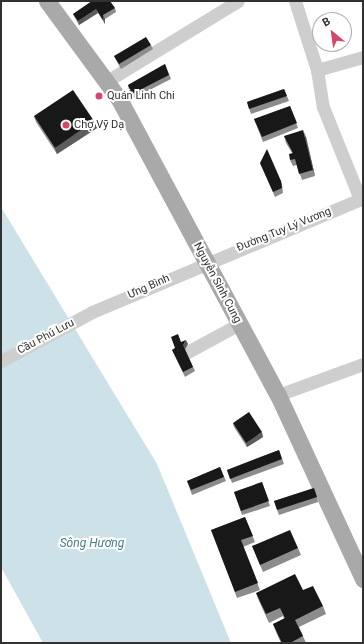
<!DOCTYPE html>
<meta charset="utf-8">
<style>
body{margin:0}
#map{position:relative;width:364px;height:644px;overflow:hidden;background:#fff;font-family:Roboto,sans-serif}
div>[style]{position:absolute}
.water>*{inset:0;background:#cce2e8}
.minor>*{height:13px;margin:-6.5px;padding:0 6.5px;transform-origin:6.5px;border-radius:6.5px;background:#cecece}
.major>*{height:17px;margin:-8.5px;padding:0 8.5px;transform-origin:8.5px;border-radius:8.5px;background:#a9a9a9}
.wall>*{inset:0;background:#8c8c8c}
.shaded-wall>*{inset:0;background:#5d5d5d}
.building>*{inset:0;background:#181818}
.dots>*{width:11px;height:11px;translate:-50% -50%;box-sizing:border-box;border:2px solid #fff;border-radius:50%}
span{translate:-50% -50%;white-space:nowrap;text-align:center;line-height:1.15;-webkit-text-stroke:4px #fff;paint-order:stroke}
.poi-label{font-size:11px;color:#313131}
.left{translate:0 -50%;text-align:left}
.street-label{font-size:11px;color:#313131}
.water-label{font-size:12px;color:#467d8c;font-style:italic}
.frame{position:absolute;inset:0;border:2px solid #313131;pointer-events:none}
.north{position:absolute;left:312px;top:12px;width:40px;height:40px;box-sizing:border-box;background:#fff;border:1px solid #adadad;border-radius:50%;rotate:331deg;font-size:11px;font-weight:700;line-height:16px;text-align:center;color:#313131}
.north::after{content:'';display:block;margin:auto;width:14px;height:18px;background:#d44769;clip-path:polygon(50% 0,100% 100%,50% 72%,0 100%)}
</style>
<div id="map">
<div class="water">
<div style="clip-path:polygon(1px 207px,157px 464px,231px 643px,43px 643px,1px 567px)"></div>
</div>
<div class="minor">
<div style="left:295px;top:1px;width:72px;rotate:72.3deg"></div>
<div style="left:317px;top:70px;width:37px;rotate:81deg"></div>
<div style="left:323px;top:107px;width:99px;rotate:68.1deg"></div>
<div style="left:317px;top:70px;width:48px;rotate:-15.8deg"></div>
<div style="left:107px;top:81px;width:153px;rotate:-31.4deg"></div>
<div style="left:182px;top:355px;width:65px;rotate:-28.5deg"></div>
<div style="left:1px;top:361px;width:103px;rotate:-28.3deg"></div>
<div style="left:92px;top:312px;width:294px;rotate:-22.8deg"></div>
<div style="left:278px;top:395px;width:90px;rotate:-20deg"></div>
</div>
<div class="major">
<div style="left:47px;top:1px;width:122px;rotate:53.7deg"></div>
<div style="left:119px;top:99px;width:336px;rotate:61.8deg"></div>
<div style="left:278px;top:395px;width:203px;rotate:65.2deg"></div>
</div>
<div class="wall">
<div style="clip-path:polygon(92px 1px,115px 8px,116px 12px,105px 19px,105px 24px,98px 13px,79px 25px,75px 18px,73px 14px)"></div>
<div style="clip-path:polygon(151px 45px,153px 49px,121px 69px,116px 60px,114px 56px)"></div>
<div style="clip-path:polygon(165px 64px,171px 79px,134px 98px,129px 90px,128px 85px)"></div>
<div style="clip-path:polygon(284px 89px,289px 101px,251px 114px,247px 102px)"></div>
<div style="clip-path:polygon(290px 106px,298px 128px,263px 142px,254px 119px)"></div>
<div style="clip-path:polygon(34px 116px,94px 121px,97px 128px,57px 154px,36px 122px)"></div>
<div style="clip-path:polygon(284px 136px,306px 137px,315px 176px,302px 180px,297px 165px,293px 166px,290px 160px,292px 153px,286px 143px)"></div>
<div style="clip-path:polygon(260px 163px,281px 181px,282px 185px,283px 193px,275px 197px)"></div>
<div style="clip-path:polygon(181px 342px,188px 344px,185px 349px,195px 371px,185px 377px,172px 350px,175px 348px)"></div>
<div style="clip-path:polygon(233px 423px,263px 437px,247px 447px,234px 427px)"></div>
<div style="clip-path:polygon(279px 450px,284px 464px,232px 483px,227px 470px)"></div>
<div style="clip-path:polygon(220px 467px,226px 481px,192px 495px,187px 481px)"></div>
<div style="clip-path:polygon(262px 482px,270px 506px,242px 515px,234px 492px)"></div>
<div style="clip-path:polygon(314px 488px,318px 502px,279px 515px,274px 501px)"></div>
<div style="clip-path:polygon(245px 517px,255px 542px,243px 547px,260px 590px,237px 598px,211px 530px)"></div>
<div style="clip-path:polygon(252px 546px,298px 548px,301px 555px,263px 572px)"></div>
<div style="clip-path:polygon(256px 593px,323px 606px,326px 614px,299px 627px,306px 643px,281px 643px,276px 632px,273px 624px,284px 619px,283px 616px,269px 623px,259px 601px)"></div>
</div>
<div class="shaded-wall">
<div style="clip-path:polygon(96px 9px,98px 13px,79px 25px,78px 21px)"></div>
<div style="clip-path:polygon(103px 15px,105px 19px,105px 24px,103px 20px)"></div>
<div style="clip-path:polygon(94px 121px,97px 128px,57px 154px,55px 148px)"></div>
<div style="clip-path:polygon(303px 130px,306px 137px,315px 176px,313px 170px)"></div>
<div style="clip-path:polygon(186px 340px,188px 344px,185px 349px,183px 345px)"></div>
<div style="clip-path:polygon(262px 432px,263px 437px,247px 447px,246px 443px)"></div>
</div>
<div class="building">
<div style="clip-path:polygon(92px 1px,110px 1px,115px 8px,103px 15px,103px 20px,96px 9px,78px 21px,73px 14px)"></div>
<div style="clip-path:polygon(146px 37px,151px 45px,119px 64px,114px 56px)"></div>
<div style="clip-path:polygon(165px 64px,169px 75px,132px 94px,128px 85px)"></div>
<div style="clip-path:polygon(284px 89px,287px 96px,249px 109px,247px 102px)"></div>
<div style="clip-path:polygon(73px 90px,94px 121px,55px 148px,34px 116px)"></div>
<div style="clip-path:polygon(290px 106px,297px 123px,262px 137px,254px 119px)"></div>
<div style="clip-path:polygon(303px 130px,313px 170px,299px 174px,295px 159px,290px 160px,289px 154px,293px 153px,284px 136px)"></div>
<div style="clip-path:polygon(267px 149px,281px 181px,282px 188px,273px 192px,260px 163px)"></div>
<div style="clip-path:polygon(178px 334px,181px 342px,186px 340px,183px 345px,193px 367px,183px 372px,172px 350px,175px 348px,171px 337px)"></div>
<div style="clip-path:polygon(249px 412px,262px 432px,246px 443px,233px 423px)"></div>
<div style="clip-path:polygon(279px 450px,282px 459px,230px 479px,227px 470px)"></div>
<div style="clip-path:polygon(220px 467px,224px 477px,191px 490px,187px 481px)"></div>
<div style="clip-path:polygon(262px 482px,269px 501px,241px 511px,234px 492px)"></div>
<div style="clip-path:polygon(314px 488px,317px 497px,277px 510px,274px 501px)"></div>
<div style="clip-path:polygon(245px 517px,253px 536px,241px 540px,258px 583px,235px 592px,211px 530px)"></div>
<div style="clip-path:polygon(290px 530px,298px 548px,260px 565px,252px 546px)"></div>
<div style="clip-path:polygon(295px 574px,303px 590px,313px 586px,323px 606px,295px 620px,303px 636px,290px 643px,282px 643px,273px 624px,285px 618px,280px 608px,266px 614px,256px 593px)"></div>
</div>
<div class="dots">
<div style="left:99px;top:96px;background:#d44769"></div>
<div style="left:66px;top:125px;background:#d44769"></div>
</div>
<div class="poi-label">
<span class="left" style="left:107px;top:96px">Quán Linh Chi</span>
<span class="left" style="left:74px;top:125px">Chợ Vỹ Dạ</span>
</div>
<div class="street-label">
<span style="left:284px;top:230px;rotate:-22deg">Đường Tuy Lý Vương</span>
<span style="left:217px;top:283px;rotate:62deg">Nguyễn Sinh Cung</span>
<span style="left:149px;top:287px;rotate:-24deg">Ưng Bình</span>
<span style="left:46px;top:337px;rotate:-28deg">Cầu Phú Lưu</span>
</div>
<div class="water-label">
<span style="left:92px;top:544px">Sông Hương</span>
</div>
<div class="frame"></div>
<div class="north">B</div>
</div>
